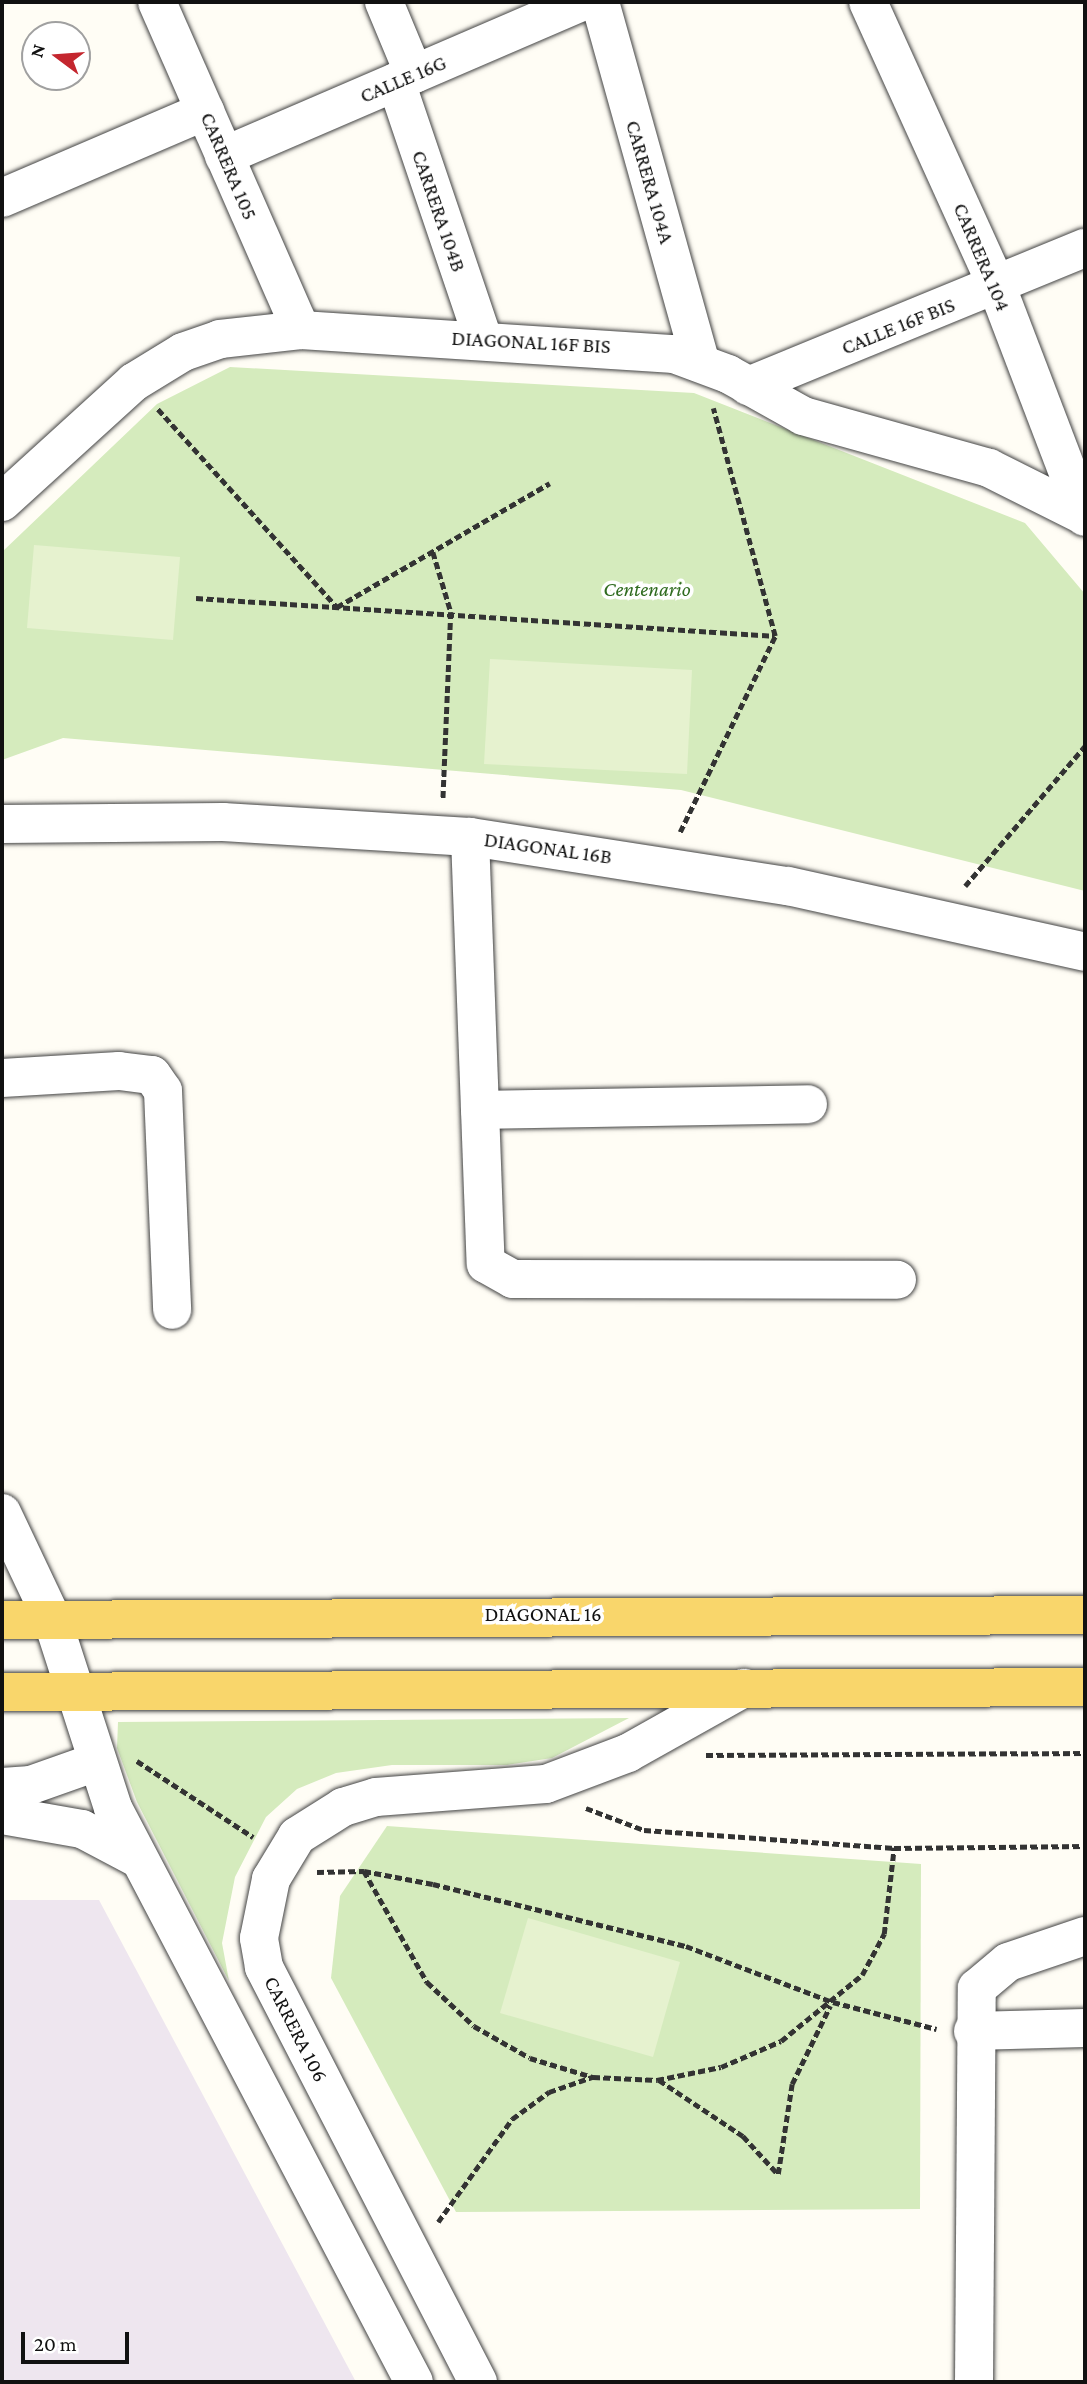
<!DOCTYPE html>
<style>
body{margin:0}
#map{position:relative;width:1087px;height:2384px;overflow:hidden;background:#fffdf5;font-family:"Crimson Pro",serif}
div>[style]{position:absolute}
.industrial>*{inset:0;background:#eee6ef}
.green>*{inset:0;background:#d5ebbd}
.pitch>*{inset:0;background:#e6f2cf}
.path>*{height:4.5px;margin-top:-2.25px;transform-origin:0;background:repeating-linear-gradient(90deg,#333 0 7px,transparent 0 10.5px)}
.roads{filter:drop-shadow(0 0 2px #444) drop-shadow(0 0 2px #444)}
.minor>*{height:38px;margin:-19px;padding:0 19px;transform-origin:19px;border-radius:19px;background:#fff}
.major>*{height:38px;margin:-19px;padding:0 19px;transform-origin:19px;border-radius:19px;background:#f9d66b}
span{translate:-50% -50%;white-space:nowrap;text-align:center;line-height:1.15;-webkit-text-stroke:7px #fff;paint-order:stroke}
.street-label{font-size:21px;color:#111}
.park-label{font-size:21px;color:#2f6b1f;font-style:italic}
.frame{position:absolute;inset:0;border:4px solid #111;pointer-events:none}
.north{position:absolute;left:21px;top:21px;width:70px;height:70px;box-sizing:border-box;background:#fff;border:2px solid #a0a0a0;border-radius:50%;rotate:286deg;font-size:19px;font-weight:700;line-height:28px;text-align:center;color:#111}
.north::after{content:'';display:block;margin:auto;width:24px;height:32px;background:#c4262e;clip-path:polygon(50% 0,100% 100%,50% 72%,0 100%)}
.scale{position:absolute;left:21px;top:2332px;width:108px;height:32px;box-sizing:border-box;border:4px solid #111;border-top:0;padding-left:9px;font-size:21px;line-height:24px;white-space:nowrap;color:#111;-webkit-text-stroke:5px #fff;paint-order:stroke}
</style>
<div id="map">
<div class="industrial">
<div style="clip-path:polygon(2px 1900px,99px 1900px,356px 2382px,2px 2382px)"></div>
</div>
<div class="green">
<div style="clip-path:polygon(230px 367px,694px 393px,1025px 523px,1085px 594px,1085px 891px,681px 790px,63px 738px,2px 760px,2px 552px,157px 404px)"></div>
<div style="clip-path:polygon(629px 1718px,552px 1758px,507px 1765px,392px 1765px,336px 1773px,297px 1789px,266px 1817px,235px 1877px,222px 1943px,229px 1981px,137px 1802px,117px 1748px,118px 1722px)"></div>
<div style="clip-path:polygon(387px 1826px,921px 1864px,920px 2209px,456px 2212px,331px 1978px,340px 1896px)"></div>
</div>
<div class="pitch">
<div style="clip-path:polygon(34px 545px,180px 557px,173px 640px,27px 628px)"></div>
<div style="clip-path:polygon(490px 659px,692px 670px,687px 774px,484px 764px)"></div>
<div style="clip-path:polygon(528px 1918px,680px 1962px,653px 2057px,500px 2013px)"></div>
</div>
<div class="path">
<div style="left:158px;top:409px;width:267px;rotate:47.9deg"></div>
<div style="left:337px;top:607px;width:246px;rotate:-30.2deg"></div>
<div style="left:433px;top:552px;width:63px;rotate:73.3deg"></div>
<div style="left:451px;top:612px;width:187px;rotate:92.4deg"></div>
<div style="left:196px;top:598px;width:580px;rotate:3.75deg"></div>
<div style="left:680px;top:832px;width:218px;rotate:-64.1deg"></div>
<div style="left:775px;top:636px;width:236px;rotate:-105.2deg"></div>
<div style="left:965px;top:886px;width:184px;rotate:-49.4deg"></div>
<div style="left:706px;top:1755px;width:379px;rotate:-0.3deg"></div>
<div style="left:137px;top:1761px;width:139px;rotate:33.2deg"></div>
<div style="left:586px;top:1808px;width:62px;rotate:20.8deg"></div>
<div style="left:644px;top:1830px;width:251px;rotate:4.1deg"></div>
<div style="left:894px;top:1848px;width:191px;rotate:-0.6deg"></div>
<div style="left:364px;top:1871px;width:128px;rotate:60.4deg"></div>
<div style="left:427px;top:1982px;width:64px;rotate:43.1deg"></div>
<div style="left:474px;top:2026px;width:64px;rotate:29.7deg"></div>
<div style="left:530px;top:2058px;width:66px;rotate:16.8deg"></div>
<div style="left:593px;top:2077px;width:64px;rotate:2.7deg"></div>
<div style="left:657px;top:2080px;width:65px;rotate:-11.5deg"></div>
<div style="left:721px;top:2067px;width:65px;rotate:-23.4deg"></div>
<div style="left:781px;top:2041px;width:104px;rotate:-39.2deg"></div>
<div style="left:862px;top:1975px;width:47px;rotate:-61.8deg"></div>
<div style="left:884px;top:1934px;width:87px;rotate:-83.4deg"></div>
<div style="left:317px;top:1872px;width:47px;rotate:-1.2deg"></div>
<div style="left:364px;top:1871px;width:70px;rotate:10.7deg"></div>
<div style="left:433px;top:1884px;width:260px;rotate:13.8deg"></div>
<div style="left:686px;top:1946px;width:157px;rotate:20.9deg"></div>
<div style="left:833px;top:2002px;width:107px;rotate:14.6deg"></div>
<div style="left:659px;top:2080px;width:101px;rotate:33.7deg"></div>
<div style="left:743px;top:2136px;width:52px;rotate:47.4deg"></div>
<div style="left:778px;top:2174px;width:91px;rotate:-81.2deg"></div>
<div style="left:792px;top:2084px;width:87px;rotate:-64deg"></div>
<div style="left:438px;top:2222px;width:127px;rotate:-54.3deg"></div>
<div style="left:512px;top:2119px;width:46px;rotate:-36.1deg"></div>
<div style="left:549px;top:2092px;width:46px;rotate:-19.2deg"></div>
</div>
<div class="roads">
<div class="minor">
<div style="left:157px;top:2px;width:358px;rotate:66.3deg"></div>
<div style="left:384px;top:2px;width:78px;rotate:67.4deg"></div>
<div style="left:600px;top:2px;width:373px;rotate:74.4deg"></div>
<div style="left:868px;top:2px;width:313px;rotate:65.6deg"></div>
<div style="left:997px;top:287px;width:246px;rotate:69.1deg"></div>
<div style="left:396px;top:82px;width:271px;rotate:71.3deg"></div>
<div style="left:224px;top:156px;width:389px;rotate:-23.3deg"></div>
<div style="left:2px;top:198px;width:221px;rotate:-23.2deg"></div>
<div style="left:748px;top:386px;width:364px;rotate:-22.3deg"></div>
<div style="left:2px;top:502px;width:178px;rotate:-42.3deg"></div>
<div style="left:134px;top:382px;width:57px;rotate:-31.5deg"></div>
<div style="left:183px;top:352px;width:39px;rotate:-19deg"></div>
<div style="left:220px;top:339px;width:81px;rotate:-6.3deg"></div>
<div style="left:301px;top:330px;width:374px;rotate:3.7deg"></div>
<div style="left:674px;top:354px;width:58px;rotate:20.3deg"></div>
<div style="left:728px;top:374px;width:86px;rotate:29.2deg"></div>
<div style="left:803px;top:416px;width:193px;rotate:15.6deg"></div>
<div style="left:989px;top:468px;width:105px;rotate:26.6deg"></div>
<div style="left:2px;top:824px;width:221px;rotate:-0.5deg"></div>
<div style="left:223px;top:822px;width:247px;rotate:3.5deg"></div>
<div style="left:470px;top:837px;width:322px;rotate:8.8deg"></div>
<div style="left:788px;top:886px;width:304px;rotate:12.5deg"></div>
<div style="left:470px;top:837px;width:427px;rotate:87.9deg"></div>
<div style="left:486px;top:1264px;width:31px;rotate:29deg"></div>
<div style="left:513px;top:1279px;width:384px;rotate:0.1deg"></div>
<div style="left:2px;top:1078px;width:117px;rotate:-3.4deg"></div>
<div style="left:119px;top:1071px;width:33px;rotate:7deg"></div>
<div style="left:152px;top:1075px;width:19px;rotate:55deg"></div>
<div style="left:163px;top:1091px;width:219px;rotate:87.6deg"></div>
<div style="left:480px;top:1110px;width:328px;rotate:-1deg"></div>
<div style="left:2px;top:1513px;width:117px;rotate:64.7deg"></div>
<div style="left:52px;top:1619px;width:199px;rotate:72.1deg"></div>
<div style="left:113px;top:1808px;width:648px;rotate:62.33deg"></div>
<div style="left:2px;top:1787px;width:29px;rotate:-4deg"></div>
<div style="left:31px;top:1785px;width:69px;rotate:-19.5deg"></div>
<div style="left:2px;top:1815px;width:81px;rotate:9.9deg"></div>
<div style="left:82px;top:1829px;width:62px;rotate:27.8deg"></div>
<div style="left:973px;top:2031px;width:112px;rotate:-1.5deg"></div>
<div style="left:478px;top:2382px;width:467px;rotate:-117.3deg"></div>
<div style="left:264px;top:1967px;width:29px;rotate:-100deg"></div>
<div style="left:259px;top:1938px;width:60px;rotate:-78.5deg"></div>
<div style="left:271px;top:1879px;width:50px;rotate:-58.8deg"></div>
<div style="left:297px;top:1836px;width:54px;rotate:-32.2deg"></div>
<div style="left:343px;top:1807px;width:34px;rotate:-17deg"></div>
<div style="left:376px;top:1797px;width:170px;rotate:-4.4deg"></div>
<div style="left:546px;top:1784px;width:88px;rotate:-20.7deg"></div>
<div style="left:628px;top:1753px;width:133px;rotate:-29.3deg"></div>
<div style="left:974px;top:2382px;width:394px;rotate:-89.6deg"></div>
<div style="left:977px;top:1988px;width:40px;rotate:-40deg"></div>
<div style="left:1008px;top:1962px;width:81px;rotate:-18.7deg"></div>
</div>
<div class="major">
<div style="left:2px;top:1620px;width:1083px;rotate:-0.26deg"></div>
<div style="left:2px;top:1692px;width:1083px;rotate:-0.26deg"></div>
</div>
</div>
<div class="street-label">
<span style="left:403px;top:79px;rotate:-23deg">CALLE 16G</span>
<span style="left:229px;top:166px;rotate:67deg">CARRERA 105</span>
<span style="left:650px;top:182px;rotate:74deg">CARRERA 104A</span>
<span style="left:439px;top:211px;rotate:71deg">CARRERA 104B</span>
<span style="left:982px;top:257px;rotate:67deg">CARRERA 104</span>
<span style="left:898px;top:326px;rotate:-22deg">CALLE 16F BIS</span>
<span style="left:531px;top:342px;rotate:3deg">DIAGONAL 16F BIS</span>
<span style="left:548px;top:848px;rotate:8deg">DIAGONAL 16B</span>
<span style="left:543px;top:1614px">DIAGONAL 16</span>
<span style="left:296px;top:2029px;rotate:63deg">CARRERA 106</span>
</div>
<div class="park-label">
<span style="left:647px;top:589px">Centenario</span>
</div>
<div class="frame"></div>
<div class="north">N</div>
<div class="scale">20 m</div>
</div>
